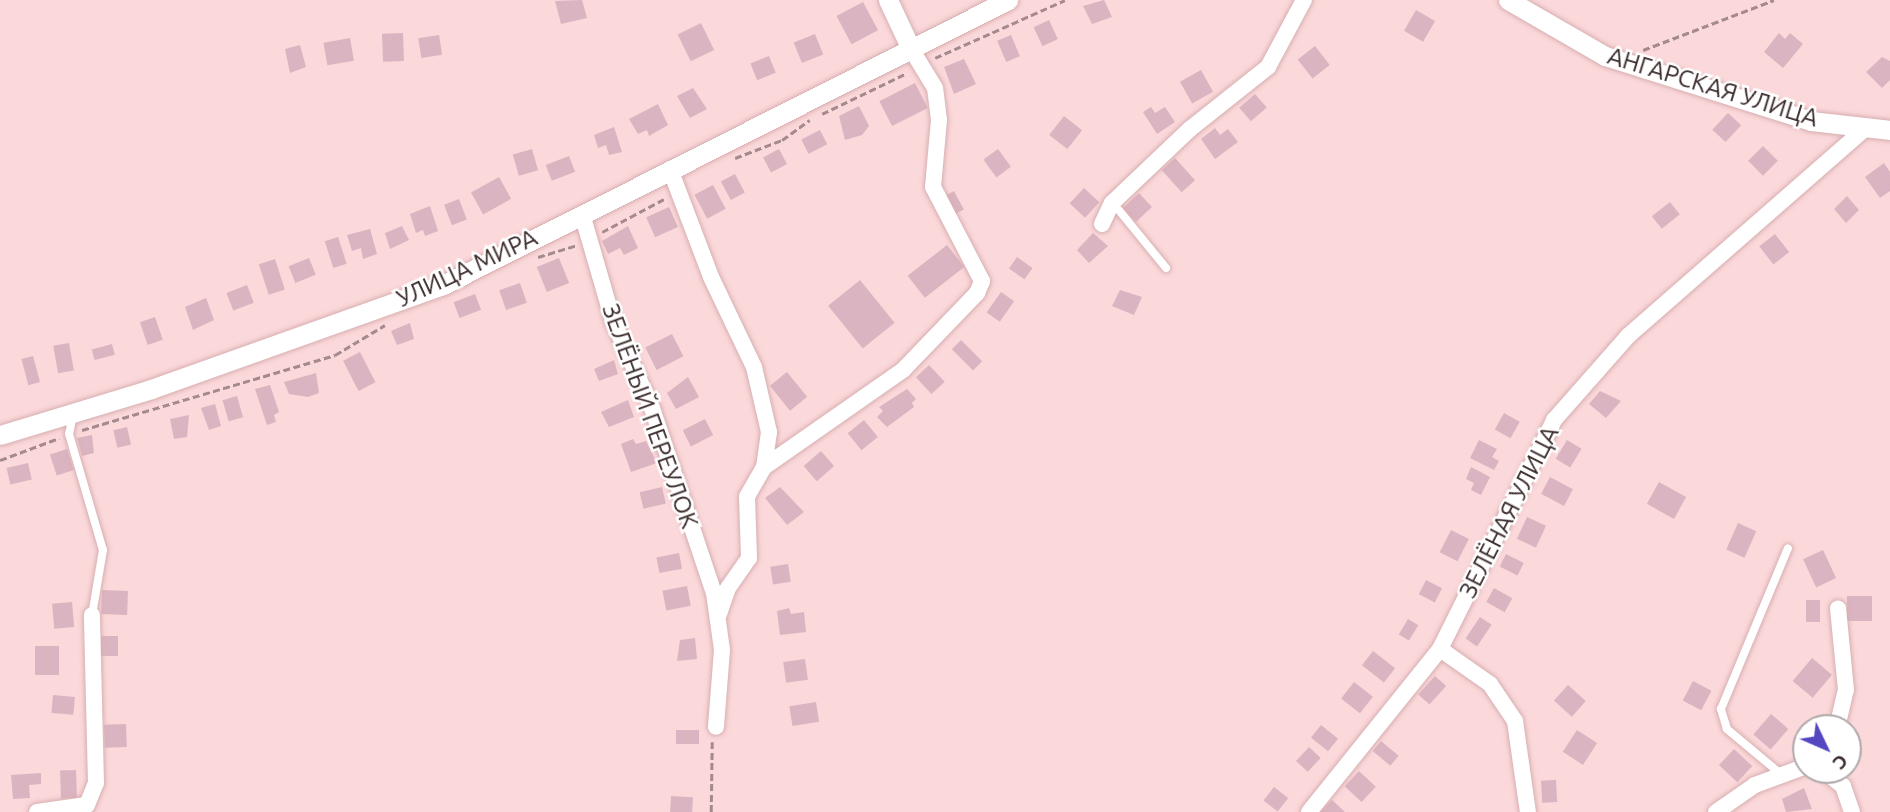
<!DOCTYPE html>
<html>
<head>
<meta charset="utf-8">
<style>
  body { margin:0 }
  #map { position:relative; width:1890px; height:812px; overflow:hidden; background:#fbd8da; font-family:Ubuntu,sans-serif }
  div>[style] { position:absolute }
  .building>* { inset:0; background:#dbb4c1; transform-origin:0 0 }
  .path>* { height:2.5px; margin-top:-1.25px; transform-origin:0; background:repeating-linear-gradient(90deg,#a58a8c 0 7px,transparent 0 10.5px) }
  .roads { filter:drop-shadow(0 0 2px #d7aeb0) drop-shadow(0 0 2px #d7aeb0) }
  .service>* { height:8px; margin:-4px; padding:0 4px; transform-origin:4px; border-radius:4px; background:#fff }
  .minor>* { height:16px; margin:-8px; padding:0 8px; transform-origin:8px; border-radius:8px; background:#fff }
  .tertiary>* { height:19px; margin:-9.5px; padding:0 9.5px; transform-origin:9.5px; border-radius:9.5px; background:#fff }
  span { translate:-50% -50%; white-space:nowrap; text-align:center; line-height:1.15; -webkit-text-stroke:5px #fff; paint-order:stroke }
  .street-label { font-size:24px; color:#39292a }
  .north { position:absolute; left:1792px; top:714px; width:70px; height:70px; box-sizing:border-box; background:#fff; border:2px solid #b0a9aa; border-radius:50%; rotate:134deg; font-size:19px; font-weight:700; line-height:28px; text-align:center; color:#39292a }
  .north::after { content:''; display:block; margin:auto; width:24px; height:32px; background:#5348c0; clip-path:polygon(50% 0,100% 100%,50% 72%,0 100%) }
</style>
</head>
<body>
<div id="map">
  <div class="building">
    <div style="clip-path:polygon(582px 0,587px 18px,561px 24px,555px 1px)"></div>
    <div style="clip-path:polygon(1104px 0,1112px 17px,1092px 24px,1083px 6px)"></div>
    <div style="left:863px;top:2px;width:32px;height:30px;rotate:62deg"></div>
    <div style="left:1416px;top:10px;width:22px;height:24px;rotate:30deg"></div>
    <div style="left:1049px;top:20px;width:21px;height:17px;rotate:65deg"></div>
    <div style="left:701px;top:23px;width:30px;height:26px;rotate:64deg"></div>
    <div style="left:403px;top:33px;width:28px;height:21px;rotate:88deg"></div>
    <div style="clip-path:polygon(1779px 33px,1785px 39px,1790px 33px,1803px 44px,1783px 68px,1764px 52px)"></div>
    <div style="left:815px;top:34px;width:22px;height:23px;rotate:68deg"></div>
    <div style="left:439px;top:35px;width:20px;height:21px;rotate:81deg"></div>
    <div style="left:1011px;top:35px;width:23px;height:15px;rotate:67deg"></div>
    <div style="left:350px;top:38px;width:23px;height:27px;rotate:80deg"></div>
    <div style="clip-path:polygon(300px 45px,306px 67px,290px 73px,285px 49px)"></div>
    <div style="left:1315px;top:46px;width:24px;height:22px;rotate:52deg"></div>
    <div style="left:769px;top:56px;width:18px;height:20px;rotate:68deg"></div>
    <div style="clip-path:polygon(1882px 57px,1890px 61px,1890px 80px,1882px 88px,1866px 72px)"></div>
    <div style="clip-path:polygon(964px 59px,976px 84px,954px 94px,944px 67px)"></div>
    <div style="left:1201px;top:70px;width:25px;height:24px;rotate:61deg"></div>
    <div style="left:915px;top:83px;width:28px;height:40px;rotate:63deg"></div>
    <div style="clip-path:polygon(693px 88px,707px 109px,690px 118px,677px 96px)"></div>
    <div style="left:1255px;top:94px;width:18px;height:21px;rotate:49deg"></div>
    <div style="clip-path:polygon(658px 104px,668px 125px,649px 136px,647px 130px,638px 134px,629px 119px)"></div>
    <div style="clip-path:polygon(859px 106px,869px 126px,862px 135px,845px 140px,839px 116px)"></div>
    <div style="clip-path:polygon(1151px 107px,1155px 113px,1165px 107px,1175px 122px,1157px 134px,1143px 112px)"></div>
    <div style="left:1728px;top:113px;width:18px;height:23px;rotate:43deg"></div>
    <div style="left:1064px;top:116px;width:23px;height:24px;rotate:38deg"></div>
    <div style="clip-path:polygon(614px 127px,622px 152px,609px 155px,606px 145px,598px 148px,594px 135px)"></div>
    <div style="clip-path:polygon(1215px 128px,1220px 135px,1228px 129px,1238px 142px,1215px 159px,1201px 139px)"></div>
    <div style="left:820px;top:130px;width:16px;height:21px;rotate:63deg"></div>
    <div style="left:1763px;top:146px;width:21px;height:21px;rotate:45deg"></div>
    <div style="left:532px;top:149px;width:22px;height:20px;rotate:74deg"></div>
    <div style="left:779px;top:149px;width:17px;height:18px;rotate:62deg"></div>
    <div style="left:998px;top:149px;width:22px;height:18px;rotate:54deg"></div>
    <div style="left:569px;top:156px;width:17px;height:25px;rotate:69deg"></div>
    <div style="left:1175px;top:158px;width:30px;height:18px;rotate:48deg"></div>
    <div style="clip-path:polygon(1884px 163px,1890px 172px,1890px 191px,1880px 198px,1865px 177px)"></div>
    <div style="left:735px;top:174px;width:21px;height:16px;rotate:62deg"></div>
    <div style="left:499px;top:177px;width:25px;height:32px;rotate:61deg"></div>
    <div style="left:713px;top:185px;width:27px;height:21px;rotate:62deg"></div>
    <div style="left:1084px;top:188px;width:21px;height:21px;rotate:43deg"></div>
    <div style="left:954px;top:191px;width:21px;height:14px;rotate:62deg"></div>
    <div style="left:1139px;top:193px;width:19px;height:22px;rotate:47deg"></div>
    <div style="clip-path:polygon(1847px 196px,1859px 210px,1846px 223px,1834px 209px)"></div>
    <div style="left:459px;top:199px;width:22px;height:16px;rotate:69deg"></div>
    <div style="left:1670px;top:202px;width:16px;height:23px;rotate:52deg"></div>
    <div style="clip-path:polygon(430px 206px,438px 231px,425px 236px,423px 230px,416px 233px,410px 214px)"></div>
    <div style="left:669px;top:207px;width:22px;height:25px;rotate:66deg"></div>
    <div style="clip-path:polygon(402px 226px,409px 240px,390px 249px,385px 233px)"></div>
    <div style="clip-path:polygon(628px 226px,638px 248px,624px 255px,620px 248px,608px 254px,602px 241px)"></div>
    <div style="clip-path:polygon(370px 229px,377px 254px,363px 259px,361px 248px,352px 251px,347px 235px)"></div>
    <div style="clip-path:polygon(1093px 233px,1108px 246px,1089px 263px,1077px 250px)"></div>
    <div style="left:1775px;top:234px;width:23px;height:20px;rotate:52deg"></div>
    <div style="left:338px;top:237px;width:28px;height:14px;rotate:72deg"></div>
    <div style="left:947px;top:245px;width:28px;height:50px;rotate:52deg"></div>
    <div style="left:1017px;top:257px;width:19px;height:14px;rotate:35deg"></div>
    <div style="left:309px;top:258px;width:18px;height:22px;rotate:68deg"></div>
    <div style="left:559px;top:258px;width:27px;height:24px;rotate:68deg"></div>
    <div style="left:275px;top:259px;width:32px;height:17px;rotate:72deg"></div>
    <div style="left:860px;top:280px;width:55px;height:41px;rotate:51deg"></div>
    <div style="left:520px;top:283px;width:21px;height:22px;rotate:71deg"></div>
    <div style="left:247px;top:285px;width:19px;height:22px;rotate:69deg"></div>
    <div style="clip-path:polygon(1120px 290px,1142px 297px,1134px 315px,1112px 306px)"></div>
    <div style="left:1001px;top:292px;width:16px;height:25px;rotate:35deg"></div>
    <div style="left:475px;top:294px;width:17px;height:23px;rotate:69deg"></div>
    <div style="clip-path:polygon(206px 298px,214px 320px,193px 330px,185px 307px)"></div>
    <div style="left:155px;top:317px;width:24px;height:16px;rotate:71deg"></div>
    <div style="clip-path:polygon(410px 323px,414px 339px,397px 345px,391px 331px)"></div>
    <div style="left:672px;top:334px;width:25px;height:30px;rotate:63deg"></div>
    <div style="left:961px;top:340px;width:30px;height:13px;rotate:45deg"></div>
    <div style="left:69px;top:343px;width:28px;height:16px;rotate:80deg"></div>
    <div style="left:112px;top:344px;width:11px;height:21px;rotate:75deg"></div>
    <div style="left:360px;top:352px;width:34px;height:19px;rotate:63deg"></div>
    <div style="left:33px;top:356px;width:27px;height:12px;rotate:75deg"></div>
    <div style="clip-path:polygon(614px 360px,618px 374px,599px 381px,594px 369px)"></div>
    <div style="left:929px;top:365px;width:23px;height:18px;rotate:47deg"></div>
    <div style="left:787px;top:372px;width:32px;height:22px;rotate:51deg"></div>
    <div style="clip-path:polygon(316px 373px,319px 393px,308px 397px,289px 394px,284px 382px)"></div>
    <div style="clip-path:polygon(688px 377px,699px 397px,676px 409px,667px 393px)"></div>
    <div style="clip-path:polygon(270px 385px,279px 412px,274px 415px,276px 422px,267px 425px,255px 389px)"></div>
    <div style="clip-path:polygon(907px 389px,916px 399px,912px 403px,914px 407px,887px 427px,877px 417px,883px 411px,879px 407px)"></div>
    <div style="clip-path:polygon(1600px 391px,1621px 401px,1606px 418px,1589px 404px)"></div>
    <div style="left:237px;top:396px;width:22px;height:15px;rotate:74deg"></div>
    <div style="clip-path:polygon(628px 400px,634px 417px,609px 427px,601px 412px)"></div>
    <div style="clip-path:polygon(215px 404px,221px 426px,209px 430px,201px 408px)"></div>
    <div style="left:1504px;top:413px;width:18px;height:19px;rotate:29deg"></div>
    <div style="clip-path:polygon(189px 415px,187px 437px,174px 439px,170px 419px)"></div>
    <div style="left:705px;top:419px;width:18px;height:25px;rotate:63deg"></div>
    <div style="left:864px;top:420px;width:22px;height:21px;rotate:51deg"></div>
    <div style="left:127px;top:427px;width:18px;height:14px;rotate:77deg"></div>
    <div style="clip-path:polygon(92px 435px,94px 453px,82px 456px,77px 438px)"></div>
    <div style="clip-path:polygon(633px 439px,636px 444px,646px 441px,657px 463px,631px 472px,621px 444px)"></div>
    <div style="clip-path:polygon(1479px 440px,1497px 449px,1492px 457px,1499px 461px,1494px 470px,1470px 458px)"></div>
    <div style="left:1567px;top:440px;width:17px;height:22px;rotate:31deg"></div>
    <div style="left:67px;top:449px;width:22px;height:18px;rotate:72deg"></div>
    <div style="left:821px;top:451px;width:20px;height:23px;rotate:49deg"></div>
    <div style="left:28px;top:463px;width:17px;height:22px;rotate:77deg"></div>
    <div style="clip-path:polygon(1471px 467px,1490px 477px,1481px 495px,1471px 490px,1474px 483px,1466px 479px)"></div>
    <div style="left:1550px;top:477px;width:26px;height:19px;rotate:28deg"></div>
    <div style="left:1659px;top:482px;width:31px;height:25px;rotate:29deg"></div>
    <div style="left:662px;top:487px;width:17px;height:23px;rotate:77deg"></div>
    <div style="clip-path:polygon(780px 487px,804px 512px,787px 525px,765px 498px)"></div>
    <div style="left:1527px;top:517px;width:21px;height:24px;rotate:25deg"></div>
    <div style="left:1738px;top:523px;width:20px;height:29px;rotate:24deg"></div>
    <div style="left:1451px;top:530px;width:20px;height:25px;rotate:27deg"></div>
    <div style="left:1823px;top:550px;width:31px;height:22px;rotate:65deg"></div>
    <div style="left:679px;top:553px;width:16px;height:23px;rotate:79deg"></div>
    <div style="left:1506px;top:554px;width:20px;height:14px;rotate:27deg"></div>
    <div style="left:788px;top:564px;width:18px;height:18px;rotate:81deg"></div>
    <div style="left:1426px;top:580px;width:18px;height:16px;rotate:27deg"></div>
    <div style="left:687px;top:586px;width:20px;height:25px;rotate:79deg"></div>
    <div style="left:1494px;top:588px;width:21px;height:16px;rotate:29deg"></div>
    <div style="left:102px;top:590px;width:26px;height:24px;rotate:2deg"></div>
    <div style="left:1847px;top:596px;width:25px;height:25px"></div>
    <div style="left:1820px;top:600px;width:22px;height:14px;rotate:90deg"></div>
    <div style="left:72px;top:602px;width:25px;height:20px;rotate:85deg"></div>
    <div style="clip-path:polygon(789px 608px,791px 614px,804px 612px,806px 632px,780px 635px,777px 611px)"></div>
    <div style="left:1480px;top:617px;width:14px;height:26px;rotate:34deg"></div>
    <div style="left:1408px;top:619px;width:12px;height:18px;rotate:31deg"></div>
    <div style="left:118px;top:636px;width:20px;height:17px;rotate:90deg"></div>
    <div style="clip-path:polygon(695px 638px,697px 659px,677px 661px,680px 640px)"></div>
    <div style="left:59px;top:646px;width:29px;height:24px;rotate:90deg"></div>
    <div style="left:1373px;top:651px;width:28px;height:18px;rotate:38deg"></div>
    <div style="left:1812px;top:658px;width:26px;height:30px;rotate:40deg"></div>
    <div style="left:805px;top:659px;width:21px;height:22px;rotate:82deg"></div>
    <div style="left:1435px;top:676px;width:15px;height:25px;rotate:42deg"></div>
    <div style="left:1693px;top:681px;width:21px;height:22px;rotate:28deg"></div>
    <div style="left:1354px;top:682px;width:24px;height:21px;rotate:38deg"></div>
    <div style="left:1568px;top:685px;width:24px;height:21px;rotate:42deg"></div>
    <div style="left:53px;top:695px;width:22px;height:18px;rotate:5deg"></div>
    <div style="left:816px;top:702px;width:20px;height:27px;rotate:81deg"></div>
    <div style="left:1771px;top:714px;width:23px;height:27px;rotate:41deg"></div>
    <div style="left:126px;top:724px;width:23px;height:22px;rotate:88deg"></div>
    <div style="left:1321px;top:725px;width:22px;height:16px;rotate:39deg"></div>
    <div style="left:676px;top:730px;width:23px;height:14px"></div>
    <div style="left:1577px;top:730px;width:24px;height:26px;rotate:33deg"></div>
    <div style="left:1381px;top:741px;width:23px;height:13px;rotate:40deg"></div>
    <div style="left:1309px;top:747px;width:16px;height:19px;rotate:43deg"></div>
    <div style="left:1734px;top:749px;width:25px;height:22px;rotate:43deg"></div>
    <div style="left:76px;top:770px;width:28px;height:16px;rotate:88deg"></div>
    <div style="left:1359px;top:771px;width:23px;height:21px;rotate:43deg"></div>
    <div style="clip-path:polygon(41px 773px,41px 784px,29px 785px,30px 798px,13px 799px,11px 775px)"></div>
    <div style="left:1556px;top:780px;width:22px;height:15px;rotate:87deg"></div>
    <div style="left:1274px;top:787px;width:18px;height:17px;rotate:38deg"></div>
    <div style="clip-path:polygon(1804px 788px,1812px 809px,1786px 812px,1782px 799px)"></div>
    <div style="left:671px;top:796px;width:22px;height:16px;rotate:3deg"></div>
    <div style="clip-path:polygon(1332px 800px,1345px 812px,1320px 812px)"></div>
  </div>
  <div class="path">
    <div style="left:1643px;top:50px;width:140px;rotate:-20.9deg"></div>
    <div style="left:935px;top:58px;width:142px;rotate:-24deg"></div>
    <div style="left:822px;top:114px;width:94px;rotate:-25.8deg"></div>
    <div style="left:735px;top:158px;width:50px;rotate:-21deg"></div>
    <div style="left:782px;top:140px;width:34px;rotate:-36deg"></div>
    <div style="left:602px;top:232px;width:70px;rotate:-28deg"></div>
    <div style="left:538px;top:257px;width:39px;rotate:-17deg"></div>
    <div style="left:82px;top:430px;width:264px;rotate:-16.5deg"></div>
    <div style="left:335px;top:355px;width:58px;rotate:-31deg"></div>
    <div style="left:0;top:460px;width:63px;rotate:-20.4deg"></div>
    <div style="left:711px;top:812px;width:70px;rotate:-89.2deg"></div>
  </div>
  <div class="roads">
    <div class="service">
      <div style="left:1113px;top:203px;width:84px;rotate:50.8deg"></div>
      <div style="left:73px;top:414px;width:20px;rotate:101deg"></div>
      <div style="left:69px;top:434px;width:121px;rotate:73.7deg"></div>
      <div style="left:103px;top:550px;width:66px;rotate:99.6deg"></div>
      <div style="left:1782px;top:775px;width:72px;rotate:-140.1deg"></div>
      <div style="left:1727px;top:729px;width:21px;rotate:-107deg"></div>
      <div style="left:1721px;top:709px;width:174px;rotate:-67.4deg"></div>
    </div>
    <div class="minor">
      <div style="left:670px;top:169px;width:116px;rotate:69.2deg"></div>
      <div style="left:711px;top:277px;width:100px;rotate:64.5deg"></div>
      <div style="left:754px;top:367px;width:67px;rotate:77deg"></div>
      <div style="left:769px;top:432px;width:35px;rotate:98deg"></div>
      <div style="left:764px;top:467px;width:34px;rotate:120deg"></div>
      <div style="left:747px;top:497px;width:61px;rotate:88.1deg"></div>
      <div style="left:749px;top:558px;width:37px;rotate:125deg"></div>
      <div style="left:728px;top:588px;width:28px;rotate:109deg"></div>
      <div style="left:582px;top:214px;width:111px;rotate:73.8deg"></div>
      <div style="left:613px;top:321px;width:95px;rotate:65.9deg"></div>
      <div style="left:652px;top:408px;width:195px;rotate:71.5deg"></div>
      <div style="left:714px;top:593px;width:58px;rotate:82deg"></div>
      <div style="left:722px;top:650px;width:77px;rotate:94.5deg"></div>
      <div style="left:1102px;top:224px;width:23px;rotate:-65deg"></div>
      <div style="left:1112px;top:203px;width:108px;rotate:-43.5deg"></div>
      <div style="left:1190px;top:129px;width:100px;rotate:-38.5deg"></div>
      <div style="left:1268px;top:67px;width:76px;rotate:-61.8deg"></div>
      <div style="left:764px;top:467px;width:169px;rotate:-34.9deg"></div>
      <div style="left:903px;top:370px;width:107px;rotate:-46.1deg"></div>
      <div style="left:977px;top:293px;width:13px;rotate:-67deg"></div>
      <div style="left:982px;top:281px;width:106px;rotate:-117.5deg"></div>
      <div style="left:933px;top:187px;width:67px;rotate:-84.9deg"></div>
      <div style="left:939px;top:120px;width:32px;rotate:-97deg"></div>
      <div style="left:935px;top:88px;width:48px;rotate:-121.4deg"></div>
      <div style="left:1440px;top:649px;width:61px;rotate:35deg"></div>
      <div style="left:1490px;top:684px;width:45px;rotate:56deg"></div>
      <div style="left:1515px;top:721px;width:92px;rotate:81.9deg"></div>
      <div style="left:1837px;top:728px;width:39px;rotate:-77deg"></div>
      <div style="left:1846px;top:690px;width:82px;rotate:-95.6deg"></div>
      <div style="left:1823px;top:770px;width:26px;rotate:39deg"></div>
      <div style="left:1843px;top:786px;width:28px;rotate:71deg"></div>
      <div style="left:37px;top:812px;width:50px;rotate:-8deg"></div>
      <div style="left:87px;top:805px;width:24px;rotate:-68deg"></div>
      <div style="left:96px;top:783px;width:168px;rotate:-91.4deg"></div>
      <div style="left:1309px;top:812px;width:209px;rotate:-51.2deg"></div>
      <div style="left:1440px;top:649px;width:256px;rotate:-63.5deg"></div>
      <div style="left:1554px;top:420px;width:112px;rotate:-48.6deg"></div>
      <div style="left:1628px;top:336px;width:317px;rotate:-41.2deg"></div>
      <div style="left:1716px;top:812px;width:47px;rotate:-34.7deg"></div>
      <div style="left:1755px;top:785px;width:54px;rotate:-20.4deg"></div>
    </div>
    <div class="tertiary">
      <div style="left:888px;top:0;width:52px;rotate:64.9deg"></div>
      <div style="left:1508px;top:0;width:112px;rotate:30deg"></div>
      <div style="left:1605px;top:56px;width:216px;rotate:17.5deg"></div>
      <div style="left:1811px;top:121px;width:80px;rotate:6.5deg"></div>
      <div style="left:0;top:435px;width:158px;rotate:-16.9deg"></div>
      <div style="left:151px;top:389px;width:310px;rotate:-19.6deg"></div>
      <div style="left:443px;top:285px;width:633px;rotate:-26.77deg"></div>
    </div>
  </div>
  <div class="street-label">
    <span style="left:1713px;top:87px;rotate:17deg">АНГАРСКАЯ УЛИЦА</span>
    <span style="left:467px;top:268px;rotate:-25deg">УЛИЦА МИРА</span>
    <span style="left:650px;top:416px;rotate:70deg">ЗЕЛЁНЫЙ ПЕРЕУЛОК</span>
    <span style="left:1509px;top:512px;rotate:-63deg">ЗЕЛЁНАЯ УЛИЦА</span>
  </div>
  <div class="north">С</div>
</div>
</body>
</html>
